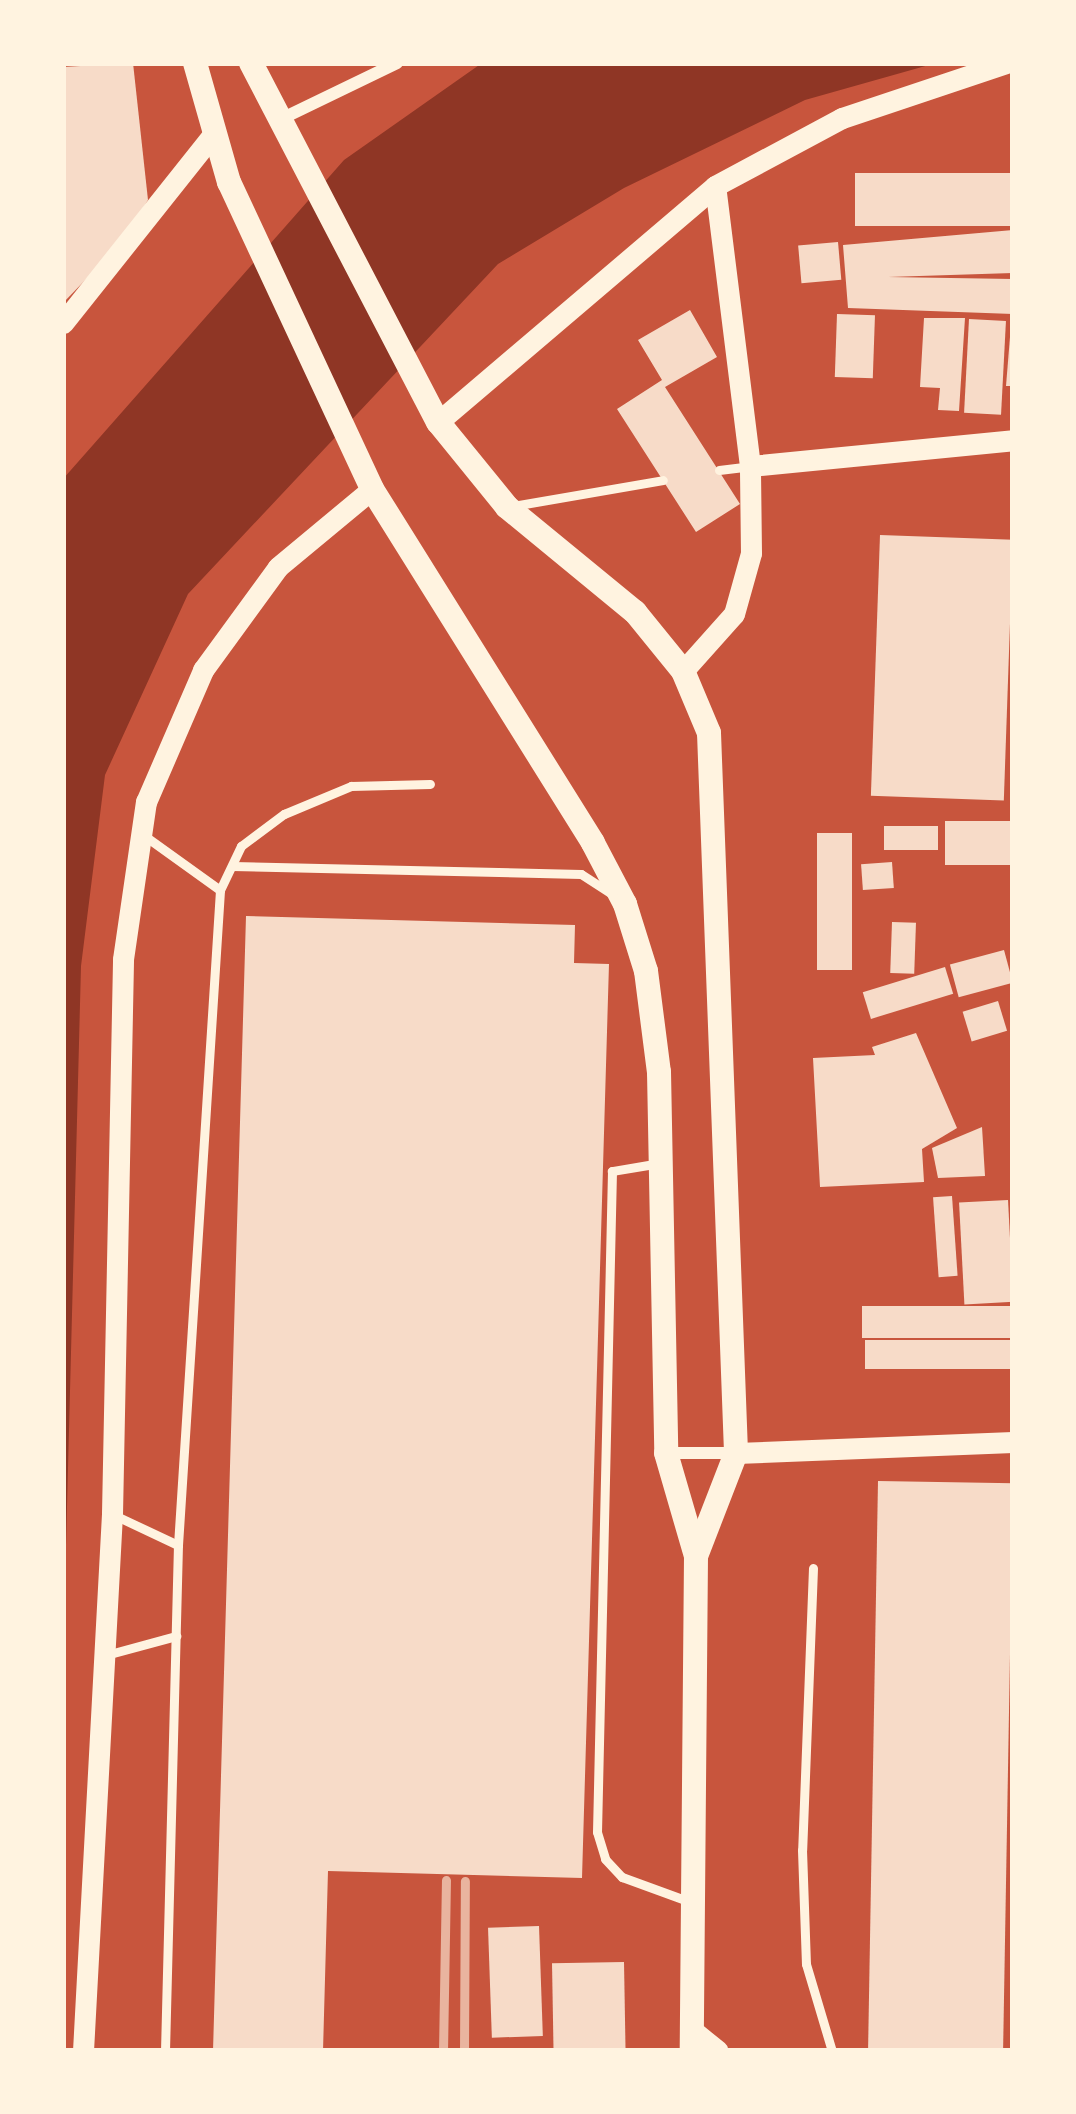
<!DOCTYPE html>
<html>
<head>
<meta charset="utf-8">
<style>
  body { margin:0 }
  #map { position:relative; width:1076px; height:2114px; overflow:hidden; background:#c8553d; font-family:Quicksand,sans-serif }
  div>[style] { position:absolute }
  .water>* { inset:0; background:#8f3625 }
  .building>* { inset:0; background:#f7dbc8; transform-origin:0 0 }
  .service>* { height:9px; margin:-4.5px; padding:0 4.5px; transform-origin:4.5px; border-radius:4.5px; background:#fff3e0 }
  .minor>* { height:12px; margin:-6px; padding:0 6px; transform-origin:6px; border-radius:6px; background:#fff3e0 }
  .tertiary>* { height:21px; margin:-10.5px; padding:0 10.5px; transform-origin:10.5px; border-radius:10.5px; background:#fff3e0 }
  .secondary>* { height:24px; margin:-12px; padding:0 12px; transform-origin:12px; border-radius:12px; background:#fff3e0 }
  .rail>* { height:9px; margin:-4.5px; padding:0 4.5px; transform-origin:4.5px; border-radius:4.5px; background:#e9b49f }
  span { translate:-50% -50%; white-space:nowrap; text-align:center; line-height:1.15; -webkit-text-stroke:9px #fff3e0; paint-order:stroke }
  .frame { position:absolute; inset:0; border:66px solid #fff3e0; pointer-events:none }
</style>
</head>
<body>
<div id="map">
  <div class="water">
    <div style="clip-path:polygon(482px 63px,936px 63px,805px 100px,624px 188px,498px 264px,188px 594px,105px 775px,81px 966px,63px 1662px,63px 479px,344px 160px)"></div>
  </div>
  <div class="building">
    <div style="clip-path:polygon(133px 63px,148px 200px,123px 241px,63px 303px,63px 67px)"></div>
    <div style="left:1013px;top:173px;width:53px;height:158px;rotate:90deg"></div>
    <div style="clip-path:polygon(1013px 230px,1013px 273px,888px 277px,1013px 279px,1013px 314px,848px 308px,843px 245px)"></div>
    <div style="left:838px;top:242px;width:38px;height:40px;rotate:85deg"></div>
    <div style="clip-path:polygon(690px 310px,717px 357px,665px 387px,740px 504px,696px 532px,617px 409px,662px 380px,638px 340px)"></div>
    <div style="left:837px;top:314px;width:38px;height:63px;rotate:2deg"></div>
    <div style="clip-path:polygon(924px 318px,965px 318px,959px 411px,938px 410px,940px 388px,920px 387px)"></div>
    <div style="left:969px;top:319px;width:37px;height:94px;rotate:3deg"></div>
    <div style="clip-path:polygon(1010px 337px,1013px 337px,1013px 386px,1006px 386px)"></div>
    <div style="left:880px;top:535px;width:133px;height:261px;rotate:2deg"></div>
    <div style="left:945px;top:821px;width:68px;height:44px"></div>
    <div style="left:884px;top:826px;width:54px;height:24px"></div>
    <div style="left:817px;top:833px;width:35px;height:137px"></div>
    <div style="left:892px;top:862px;width:26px;height:31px;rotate:86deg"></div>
    <div style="clip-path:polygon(246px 916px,575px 925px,574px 963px,609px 964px,582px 1878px,328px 1871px,323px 2051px,213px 2051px)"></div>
    <div style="left:892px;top:922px;width:24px;height:51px;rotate:2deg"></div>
    <div style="left:1004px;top:950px;width:34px;height:56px;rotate:75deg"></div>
    <div style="left:945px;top:967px;width:28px;height:86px;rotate:73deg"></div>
    <div style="left:998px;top:1001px;width:31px;height:37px;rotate:73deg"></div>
    <div style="clip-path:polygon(916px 1033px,957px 1128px,922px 1149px,924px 1182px,820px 1187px,813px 1058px,875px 1055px,872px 1047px)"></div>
    <div style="clip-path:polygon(982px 1127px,985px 1176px,938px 1178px,932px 1148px)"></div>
    <div style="left:952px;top:1196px;width:80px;height:19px;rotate:86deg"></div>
    <div style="left:1008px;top:1200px;width:102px;height:49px;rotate:87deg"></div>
    <div style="left:1013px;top:1306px;width:32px;height:151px;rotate:90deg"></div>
    <div style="left:1013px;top:1340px;width:29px;height:148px;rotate:90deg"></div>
    <div style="left:878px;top:1481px;width:135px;height:570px;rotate:1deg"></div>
    <div style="left:539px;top:1926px;width:110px;height:51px;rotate:88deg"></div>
    <div style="left:624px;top:1962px;width:89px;height:72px;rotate:89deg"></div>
  </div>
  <div class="service">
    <div style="left:719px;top:470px;width:31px;rotate:-7deg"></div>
    <div style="left:513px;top:506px;width:152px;rotate:-9.8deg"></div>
    <div style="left:142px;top:834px;width:96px;rotate:35.7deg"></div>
    <div style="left:232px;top:866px;width:349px;rotate:1.3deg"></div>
    <div style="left:581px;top:874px;width:35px;rotate:33deg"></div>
    <div style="left:660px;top:1163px;width:49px;rotate:170.5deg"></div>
    <div style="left:612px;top:1171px;width:661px;rotate:91.3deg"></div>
    <div style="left:597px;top:1832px;width:28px;rotate:73deg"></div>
    <div style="left:605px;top:1859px;width:25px;rotate:47deg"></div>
    <div style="left:622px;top:1877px;width:70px;rotate:20deg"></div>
    <div style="left:112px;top:1514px;width:73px;rotate:25.2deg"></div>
    <div style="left:813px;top:1568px;width:282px;rotate:92.2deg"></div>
    <div style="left:802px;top:1850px;width:114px;rotate:88deg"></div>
    <div style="left:806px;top:1964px;width:91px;rotate:73.4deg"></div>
    <div style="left:106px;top:1655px;width:73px;rotate:-15.2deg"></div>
    <div style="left:165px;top:2051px;width:506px;rotate:-88.53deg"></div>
    <div style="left:178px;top:1545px;width:656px;rotate:-86.33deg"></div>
    <div style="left:220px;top:890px;width:49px;rotate:-64.5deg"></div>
    <div style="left:241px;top:846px;width:54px;rotate:-36.7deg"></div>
    <div style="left:284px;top:814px;width:73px;rotate:-22.7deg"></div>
    <div style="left:351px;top:786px;width:79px;rotate:-1.5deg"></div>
  </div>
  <div class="minor">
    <div style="left:279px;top:120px;width:131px;rotate:-25.8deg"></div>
    <div style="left:667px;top:1453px;width:69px"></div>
  </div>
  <div class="tertiary">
    <div style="left:63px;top:323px;width:239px;rotate:-51.5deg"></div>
    <div style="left:438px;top:422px;width:364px;rotate:-40.4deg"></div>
    <div style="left:715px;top:186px;width:144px;rotate:-28.2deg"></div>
    <div style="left:842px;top:118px;width:173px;rotate:-18.5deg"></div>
    <div style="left:750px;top:466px;width:264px;rotate:-5.6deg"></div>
    <div style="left:683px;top:671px;width:76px;rotate:-48.2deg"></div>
    <div style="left:734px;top:614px;width:63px;rotate:-74.4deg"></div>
    <div style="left:751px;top:553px;width:87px;rotate:-90.7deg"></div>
    <div style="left:750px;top:466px;width:282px;rotate:-97.1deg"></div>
    <div style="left:736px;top:1453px;width:277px;rotate:-2.3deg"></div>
    <div style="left:692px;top:2030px;width:33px;rotate:39deg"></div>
    <div style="left:83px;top:2051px;width:538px;rotate:-86.91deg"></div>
    <div style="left:112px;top:1514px;width:555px;rotate:-88.86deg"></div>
    <div style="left:123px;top:959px;width:159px;rotate:-81.7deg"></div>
    <div style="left:146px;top:802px;width:144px;rotate:-66.6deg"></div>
    <div style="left:203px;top:670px;width:127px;rotate:-53.9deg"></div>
    <div style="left:278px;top:567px;width:122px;rotate:-39.7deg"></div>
  </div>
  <div class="secondary">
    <div style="left:195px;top:63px;width:124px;rotate:74.1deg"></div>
    <div style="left:229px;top:182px;width:339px;rotate:65deg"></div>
    <div style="left:372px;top:489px;width:417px;rotate:58deg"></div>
    <div style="left:593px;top:843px;width:69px;rotate:62.3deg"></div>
    <div style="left:625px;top:904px;width:70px;rotate:72.6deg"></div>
    <div style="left:646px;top:971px;width:102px;rotate:82.7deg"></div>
    <div style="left:659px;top:1072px;width:381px;rotate:88.9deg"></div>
    <div style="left:666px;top:1453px;width:107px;rotate:73.8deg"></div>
    <div style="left:696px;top:1556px;width:495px;rotate:90.5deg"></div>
    <div style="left:251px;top:63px;width:405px;rotate:62.5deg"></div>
    <div style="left:438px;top:422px;width:109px;rotate:50.9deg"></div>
    <div style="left:507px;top:507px;width:166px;rotate:39.4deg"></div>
    <div style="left:635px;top:612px;width:76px;rotate:50.9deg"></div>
    <div style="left:683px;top:671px;width:67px;rotate:67.2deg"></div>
    <div style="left:709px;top:733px;width:721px;rotate:87.85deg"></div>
    <div style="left:736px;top:1453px;width:110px;rotate:111.2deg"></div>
  </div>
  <div class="rail">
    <div style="left:443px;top:2051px;width:171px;rotate:-89deg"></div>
    <div style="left:464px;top:2051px;width:170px;rotate:-89.7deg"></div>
  </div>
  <div class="frame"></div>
</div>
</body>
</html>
